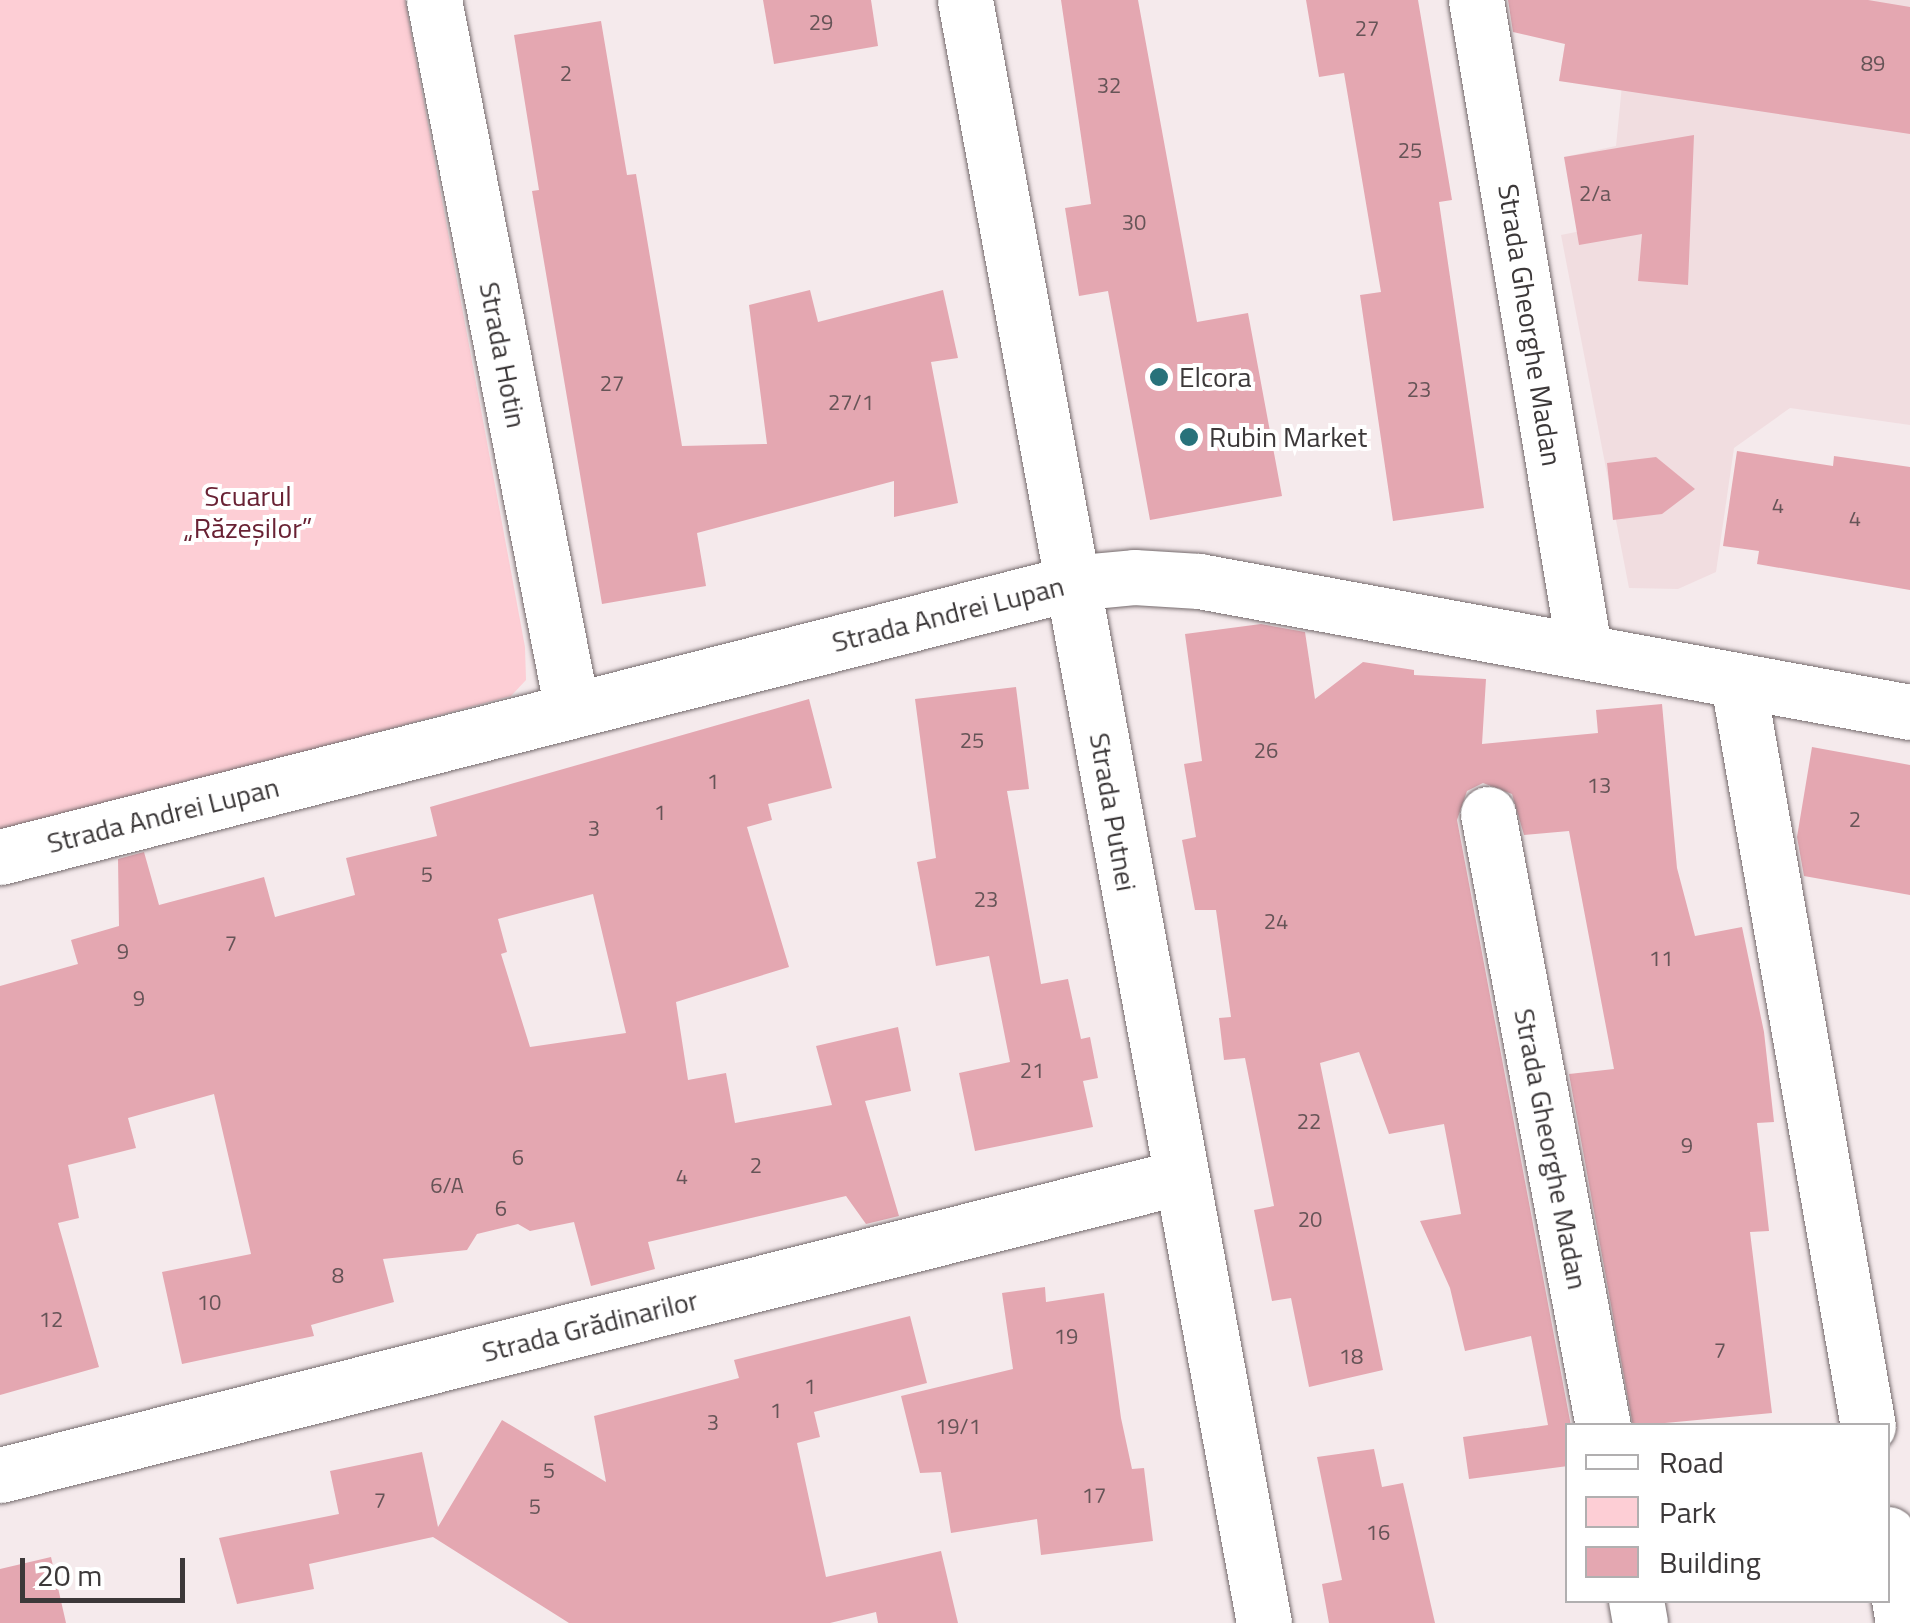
<!DOCTYPE html>
<html>
<head>
<meta charset="utf-8">
<style>
  body { margin:0 }
  #map { position:relative; width:1910px; height:1623px; overflow:hidden; background:#f5eaec; font-family:"Titillium Web",sans-serif }
  div>[style] { position:absolute }
  .built>* { inset:0; background:#f1dde0 }
  .green>* { inset:0; background:#fdced5 }
  .building>* { inset:0; background:#e4a7b1 }
  .roads { filter:drop-shadow(0 0 2px #746a6c) drop-shadow(0 0 2px #746a6c) }
  .minor>* { height:55px; margin:-27.5px; padding:0 27.5px; transform-origin:27.5px; border-radius:27.5px; background:#fff }
  .dots>* { width:28px; height:28px; translate:-50% -50%; box-sizing:border-box; border:5px solid #fff; border-radius:50% }
  span { translate:-50% -50%; white-space:nowrap; text-align:center; line-height:1.15; -webkit-text-stroke:8px #fff; paint-order:stroke }
  .number-label { font-size:22px; color:#665457 }
  .number-label span { -webkit-text-stroke-width:0 }
  .street-label { font-size:28px; color:#3c3839 }
  .poi-label { font-size:28px; color:#3c3839 }
  .left { translate:0 -50%; text-align:left }
  .park-label { font-size:28px; color:#692234 }
  .legend { position:absolute; left:1565px; top:1423px; width:325px; height:180px; box-sizing:border-box; background:#fff; border:2px solid #b1afb0; margin:0; padding:12px 18px; list-style:none; font-size:30px; color:#3c3839 }
  .legend li { display:flex; align-items:center; gap:20px; height:50px }
  .legend b { width:50px; border:2px solid #b1afb0 }
  .scale { position:absolute; left:20px; top:1558px; width:165px; height:45px; box-sizing:border-box; border:5px solid #3c3839; border-top:0; padding-left:12px; font-size:30px; line-height:35px; white-space:nowrap; color:#3c3839; -webkit-text-stroke:8px #fff; paint-order:stroke }
</style>
</head>
<body>
<div id="map">
  <div class="built">
    <div style="clip-path:polygon(1516px 0,1910px 0,1910px 425px,1790px 408px,1734px 448px,1716px 572px,1678px 589px,1629px 588px,1561px 235px,1586px 230px,1564px 157px,1616px 146px,1622px 85px,1559px 81px,1566px 37px)"></div>
  </div>
  <div class="green">
    <div style="clip-path:polygon(0 0,405px 0,525px 647px,526px 680px,511px 696px,0 834px)"></div>
  </div>
  <div class="building">
    <div style="clip-path:polygon(763px 0,871px 0,878px 46px,774px 64px)"></div>
    <div style="clip-path:polygon(1061px 0,1138px 0,1197px 322px,1248px 313px,1282px 496px,1150px 520px,1108px 291px,1079px 296px,1065px 208px,1091px 204px)"></div>
    <div style="clip-path:polygon(1306px 0,1418px 0,1452px 200px,1439px 202px,1484px 508px,1393px 521px,1360px 295px,1381px 292px,1344px 73px,1319px 77px)"></div>
    <div style="clip-path:polygon(1508px 0,1868px 0,1910px 7px,1910px 134px,1559px 81px,1565px 44px,1513px 32px)"></div>
    <div style="clip-path:polygon(601px 21px,627px 175px,636px 174px,682px 446px,767px 444px,749px 305px,810px 290px,818px 322px,943px 290px,958px 358px,931px 362px,958px 503px,894px 517px,894px 481px,697px 533px,706px 586px,602px 604px,532px 191px,539px 190px,514px 35px)"></div>
    <div style="clip-path:polygon(1694px 135px,1688px 285px,1638px 281px,1642px 234px,1579px 245px,1564px 157px)"></div>
    <div style="clip-path:polygon(1737px 451px,1833px 466px,1834px 456px,1910px 467px,1910px 590px,1757px 564px,1759px 551px,1723px 546px)"></div>
    <div style="clip-path:polygon(1656px 457px,1695px 489px,1662px 514px,1613px 520px,1607px 463px)"></div>
    <div style="clip-path:polygon(1261px 624px,1305px 632px,1315px 699px,1363px 662px,1414px 670px,1414px 675px,1486px 679px,1482px 744px,1598px 733px,1596px 710px,1662px 704px,1677px 868px,1695px 936px,1742px 927px,1764px 1032px,1774px 1122px,1757px 1123px,1769px 1231px,1750px 1232px,1772px 1413px,1633px 1426px,1569px 1074px,1614px 1069px,1569px 831px,1524px 835px,1512px 794px,1483px 783px,1467px 791px,1457px 820px,1571px 1426px,1568px 1466px,1469px 1479px,1463px 1437px,1548px 1425px,1531px 1336px,1465px 1351px,1450px 1288px,1420px 1221px,1461px 1214px,1444px 1124px,1389px 1134px,1359px 1052px,1320px 1063px,1383px 1370px,1309px 1387px,1291px 1298px,1272px 1301px,1254px 1210px,1274px 1206px,1245px 1058px,1224px 1060px,1219px 1018px,1231px 1017px,1216px 910px,1195px 910px,1182px 840px,1196px 837px,1184px 764px,1202px 761px,1185px 634px)"></div>
    <div style="clip-path:polygon(1016px 687px,1029px 789px,1007px 791px,1041px 984px,1068px 979px,1081px 1039px,1090px 1037px,1098px 1078px,1083px 1081px,1093px 1127px,975px 1151px,959px 1073px,1010px 1062px,989px 956px,936px 966px,917px 862px,936px 858px,915px 699px)"></div>
    <div style="clip-path:polygon(evenodd,809px 699px,832px 788px,768px 804px,772px 820px,747px 827px,789px 967px,676px 1002px,688px 1080px,726px 1073px,735px 1123px,832px 1105px,816px 1046px,898px 1027px,911px 1091px,865px 1101px,899px 1216px,866px 1224px,846px 1196px,648px 1242px,655px 1269px,591px 1286px,574px 1222px,530px 1231px,518px 1224px,477px 1234px,467px 1250px,383px 1259px,394px 1302px,311px 1325px,314px 1336px,182px 1364px,162px 1272px,251px 1254px,214px 1094px,128px 1118px,136px 1148px,68px 1165px,79px 1218px,58px 1223px,99px 1367px,0 1395px,0 986px,78px 964px,71px 940px,119px 926px,118px 859px,144px 852px,159px 905px,264px 877px,275px 917px,355px 895px,346px 858px,437px 836px,430px 807px,809px 699px,593px 894px,626px 1033px,530px 1047px,501px 954px,507px 952px,498px 919px,593px 894px)"></div>
    <div style="clip-path:polygon(1812px 747px,1910px 765px,1910px 895px,1804px 876px,1797px 837px)"></div>
    <div style="clip-path:polygon(1045px 1287px,1046px 1302px,1104px 1293px,1121px 1418px,1132px 1469px,1144px 1468px,1153px 1541px,1041px 1555px,1037px 1519px,951px 1533px,941px 1472px,920px 1473px,901px 1396px,1013px 1369px,1002px 1293px)"></div>
    <div style="clip-path:polygon(910px 1316px,927px 1383px,814px 1412px,820px 1437px,797px 1443px,826px 1577px,941px 1551px,958px 1623px,878px 1623px,876px 1612px,830px 1623px,569px 1623px,433px 1537px,309px 1564px,314px 1589px,237px 1604px,219px 1538px,339px 1514px,330px 1471px,422px 1452px,438px 1527px,502px 1420px,606px 1482px,594px 1416px,739px 1378px,734px 1360px)"></div>
    <div style="clip-path:polygon(1374px 1449px,1382px 1487px,1403px 1483px,1435px 1623px,1329px 1623px,1322px 1584px,1342px 1580px,1317px 1457px)"></div>
    <div style="clip-path:polygon(51px 1557px,66px 1623px,0 1623px,0 1569px)"></div>
  </div>
  <div class="roads">
    <div class="minor">
      <div style="left:434px;top:0;width:723px;rotate:79deg"></div>
      <div style="left:965px;top:0;width:1650px;rotate:79.56deg"></div>
      <div style="left:1476px;top:0;width:658px;rotate:80.55deg"></div>
      <div style="left:1738px;top:683px;width:754px;rotate:80.08deg"></div>
      <div style="left:1488px;top:814px;width:623px;rotate:79.36deg"></div>
      <div style="left:0;top:857px;width:1105px;rotate:-14.35deg"></div>
      <div style="left:1071px;top:583px;width:63px;rotate:-5.4deg"></div>
      <div style="left:1134px;top:577px;width:65px;rotate:3.5deg"></div>
      <div style="left:1199px;top:581px;width:723px;rotate:10.44deg"></div>
      <div style="left:0;top:1475px;width:1217px;rotate:-14.17deg"></div>
      <div style="left:1888px;top:1534px;width:90px;rotate:80.4deg"></div>
      <div style="left:1636px;top:1600px;width:23px;rotate:80deg"></div>
    </div>
  </div>
  <div class="dots">
    <div style="left:1159px;top:377px;background:#28727a"></div>
    <div style="left:1189px;top:437px;background:#28727a"></div>
  </div>
  <div class="number-label">
    <span style="left:821px;top:23px">29</span>
    <span style="left:1367px;top:29px">27</span>
    <span style="left:1873px;top:64px">89</span>
    <span style="left:566px;top:74px">2</span>
    <span style="left:1109px;top:86px">32</span>
    <span style="left:1410px;top:151px">25</span>
    <span style="left:1595px;top:194px">2/a</span>
    <span style="left:1134px;top:223px">30</span>
    <span style="left:612px;top:384px">27</span>
    <span style="left:1419px;top:390px">23</span>
    <span style="left:851px;top:403px">27/1</span>
    <span style="left:1778px;top:506px">4</span>
    <span style="left:1855px;top:519px">4</span>
    <span style="left:972px;top:741px">25</span>
    <span style="left:1266px;top:751px">26</span>
    <span style="left:713px;top:782px">1</span>
    <span style="left:1599px;top:786px">13</span>
    <span style="left:660px;top:813px">1</span>
    <span style="left:1855px;top:820px">2</span>
    <span style="left:594px;top:829px">3</span>
    <span style="left:427px;top:875px">5</span>
    <span style="left:986px;top:900px">23</span>
    <span style="left:1276px;top:922px">24</span>
    <span style="left:231px;top:944px">7</span>
    <span style="left:123px;top:952px">9</span>
    <span style="left:1661px;top:959px">11</span>
    <span style="left:139px;top:999px">9</span>
    <span style="left:1032px;top:1071px">21</span>
    <span style="left:1309px;top:1122px">22</span>
    <span style="left:1687px;top:1146px">9</span>
    <span style="left:518px;top:1158px">6</span>
    <span style="left:756px;top:1166px">2</span>
    <span style="left:682px;top:1177px">4</span>
    <span style="left:447px;top:1186px">6/A</span>
    <span style="left:501px;top:1209px">6</span>
    <span style="left:1310px;top:1220px">20</span>
    <span style="left:338px;top:1276px">8</span>
    <span style="left:209px;top:1303px">10</span>
    <span style="left:51px;top:1320px">12</span>
    <span style="left:1066px;top:1337px">19</span>
    <span style="left:1720px;top:1351px">7</span>
    <span style="left:1351px;top:1357px">18</span>
    <span style="left:810px;top:1387px">1</span>
    <span style="left:776px;top:1411px">1</span>
    <span style="left:713px;top:1423px">3</span>
    <span style="left:958px;top:1427px">19/1</span>
    <span style="left:549px;top:1471px">5</span>
    <span style="left:1094px;top:1496px">17</span>
    <span style="left:380px;top:1501px">7</span>
    <span style="left:535px;top:1507px">5</span>
    <span style="left:1378px;top:1533px">16</span>
  </div>
  <div class="street-label">
    <span style="left:1530px;top:325px;rotate:81deg">Strada Gheorghe Madan</span>
    <span style="left:503px;top:355px;rotate:79deg">Strada Hotin</span>
    <span style="left:948px;top:614px;rotate:-14deg">Strada Andrei Lupan</span>
    <span style="left:1113px;top:812px;rotate:80deg">Strada Putnei</span>
    <span style="left:163px;top:815px;rotate:-14deg">Strada Andrei Lupan</span>
    <span style="left:1551px;top:1149px;rotate:79deg">Strada Gheorghe Madan</span>
    <span style="left:590px;top:1326px;rotate:-14deg">Strada Grădinarilor</span>
  </div>
  <div class="poi-label">
    <span class="left" style="left:1179px;top:377px">Elcora</span>
    <span class="left" style="left:1209px;top:437px">Rubin Market</span>
  </div>
  <div class="park-label">
    <span style="left:248px;top:512px">Scuarul<br>„Răzeșilor”</span>
  </div>
  <ul class="legend">
  <li><b style="height:12px;background:#fff"></b>Road</li>
  <li><b style="height:28px;background:#fdced5"></b>Park</li>
  <li><b style="height:28px;background:#e4a7b1"></b>Building</li>
  </ul>
  <div class="scale">20 m</div>
</div>
</body>
</html>
